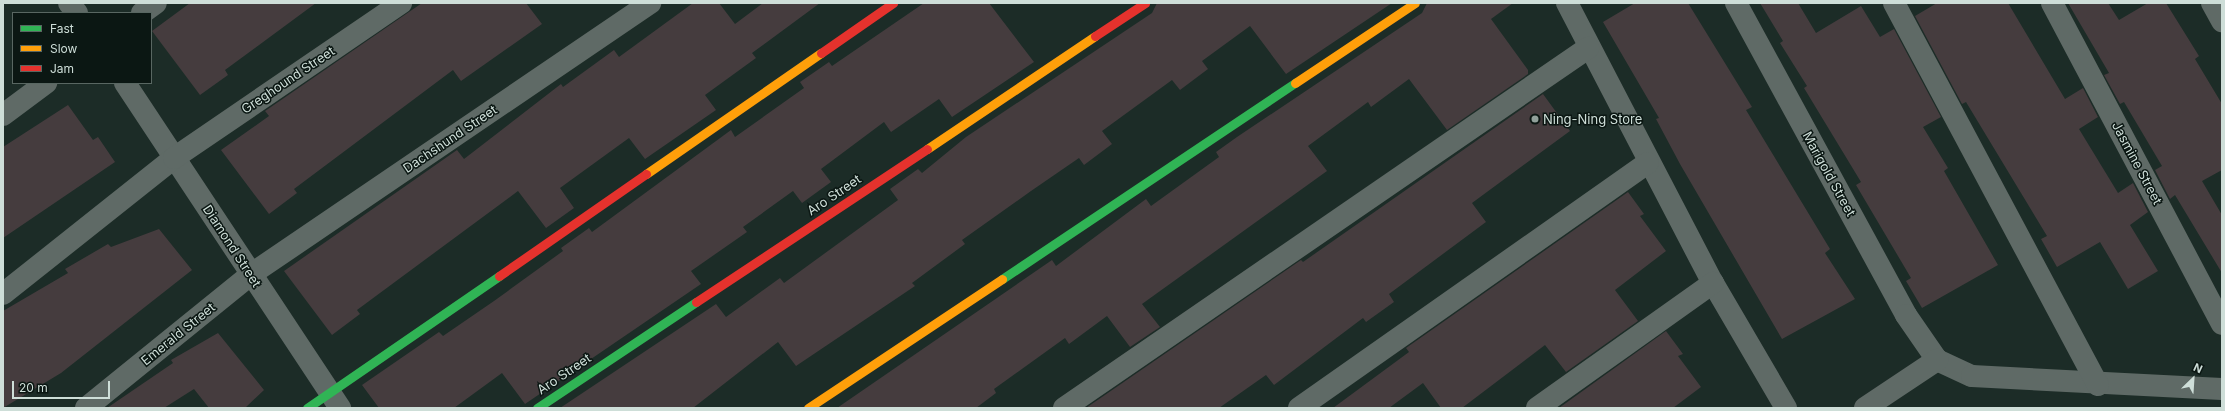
<!DOCTYPE html>
<html>
<head>
<meta charset="utf-8">
<style>
  body { margin:0 }
  #map { position:relative; width:2225px; height:411px; overflow:hidden; background:#1c2c27; font-family:Inter,sans-serif }
  div>[style] { position:absolute }
  .building>* { inset:0; background:#453c3e }
  .street>* { height:22px; margin:-11px; padding:0 11px; transform-origin:11px; border-radius:11px; background:#5f6a66 }
  .fast>* { height:9px; margin:-4.5px; padding:0 4.5px; transform-origin:4.5px; border-radius:4.5px; background:#30b455 }
  .slow>* { height:9px; margin:-4.5px; padding:0 4.5px; transform-origin:4.5px; border-radius:4.5px; background:#ff9f0a }
  .jam>* { height:9px; margin:-4.5px; padding:0 4.5px; transform-origin:4.5px; border-radius:4.5px; background:#e5322d }
  .dots>* { width:11px; height:11px; translate:-50% -50%; box-sizing:border-box; border:2px solid #0b1713; border-radius:50% }
  span { translate:-50% -50%; white-space:nowrap; text-align:center; line-height:1.15; -webkit-text-stroke:3px #0b1713; paint-order:stroke }
  .street-label { font-size:13px; color:#ceded8 }
  .poi-label { font-size:13px; color:#ceded8 }
  .left { translate:0 -50%; text-align:left }
  .frame { position:absolute; inset:0; border:4px solid #ceded8; pointer-events:none }
  .legend { position:absolute; left:12px; top:12px; width:140px; height:72px; box-sizing:border-box; background:#0b1713; border:1px solid #596762; margin:0; padding:5px 7px; list-style:none; font-size:12px; color:#ceded8 }
  .legend li { display:flex; align-items:center; gap:8px; height:20px }
  .legend b { width:20px; border:1px solid #596762 }
  .north { position:absolute; left:2173px; top:359px; width:40px; height:40px; -webkit-text-stroke:3px #0b1713; paint-order:stroke; rotate:25deg; font-size:11px; font-weight:700; line-height:16px; text-align:center; color:#ceded8 }
  .north::after { content:''; display:block; margin:auto; width:14px; height:18px; background:#ceded8; clip-path:polygon(50% 0,100% 100%,50% 72%,0 100%) }
  .scale { position:absolute; left:12px; top:381px; width:98px; height:18px; box-sizing:border-box; border:2px solid #ceded8; border-top:0; padding-left:5px; font-size:12px; line-height:14px; white-space:nowrap; color:#ceded8; -webkit-text-stroke:3px #0b1713; paint-order:stroke }
</style>
</head>
<body>
<div id="map">
  <div class="building">
    <div style="clip-path:polygon(190px 3px,316px 3px,225px 70px,228px 75px,200px 95px,152px 31px)"></div>
    <div style="clip-path:polygon(422px 3px,526px 3px,542px 24px,461px 81px,453px 70px,294px 189px,297px 193px,269px 214px,221px 150px,269px 116px,265px 111px,268px 109px)"></div>
    <div style="clip-path:polygon(693px 3px,719px 3px,735px 24px,763px 3px,820px 3px,752px 53px,756px 58px,705px 95px,716px 110px,645px 159px,629px 138px,560px 188px,574px 208px,546px 228px,518px 191px,357px 310px,360px 314px,332px 335px,284px 271px,457px 150px,464px 159px,561px 84px,563px 87px,614px 50px,619px 57px)"></div>
    <div style="clip-path:polygon(924px 3px,989px 3px,1034px 62px,952px 117px,939px 99px,891px 132px,884px 122px,821px 169px,831px 182px,802px 203px,793px 191px,743px 227px,747px 232px,691px 271px,701px 284px,525px 404px,502px 373px,454px 408px,379px 408px,362px 385px,439px 332px,443px 336px,494px 301px,563px 251px,561px 248px,589px 228px,592px 232px,731px 130px,735px 137px,804px 88px,800px 82px,829px 62px,832px 66px)"></div>
    <div style="clip-path:polygon(1157px 3px,1392px 3px,1286px 74px,1250px 26px,1202px 61px,1208px 69px,1180px 90px,1172px 80px,1102px 131px,1112px 144px,1084px 165px,1079px 158px,1031px 191px,962px 240px,965px 244px,912px 283px,915px 286px,796px 366px,778px 342px,693px 408px,560px 408px,716px 304px,726px 317px,780px 278px,784px 283px,898px 200px,890px 189px,918px 169px,922px 173px,966px 137px,1152px 13px)"></div>
    <div style="clip-path:polygon(1427px 3px,1513px 3px,1491px 19px,1528px 70px,1528px 74px,1447px 130px,1409px 79px,1371px 107px,1368px 102px,1308px 146px,1327px 171px,1142px 304px,1160px 327px,1130px 347px,1107px 316px,1069px 344px,1065px 338px,994px 389px,996px 393px,976px 408px,837px 408px,1052px 260px,1056px 266px,1146px 199px,1151px 206px,1219px 157px,1216px 152px,1237px 137px,1422px 13px)"></div>
    <div style="clip-path:polygon(1635px 3px,1688px 3px,1752px 107px,1746px 110px,1830px 249px,1825px 253px,1855px 299px,1782px 339px,1680px 164px,1656px 119px,1659px 118px,1603px 22px)"></div>
    <div style="clip-path:polygon(1760px 3px,1798px 3px,1816px 33px,1861px 6px,1880px 37px,1894px 29px,1941px 117px,1923px 127px,1948px 168px,1944px 171px,1998px 265px,1922px 308px,1906px 281px,1911px 278px,1856px 185px,1861px 182px,1804px 88px,1807px 86px,1780px 43px,1783px 41px)"></div>
    <div style="clip-path:polygon(1937px 3px,2008px 3px,2065px 99px,2083px 88px,2098px 117px,2079px 129px,2118px 193px,2133px 183px,2148px 212px,2130px 225px,2158px 271px,2128px 289px,2100px 242px,2057px 267px,2041px 239px,2047px 236px,1966px 102px,1962px 104px,1915px 16px)"></div>
    <div style="clip-path:polygon(2068px 3px,2108px 3px,2119px 20px,2148px 3px,2166px 3px,2199px 56px,2195px 59px,2222px 104px,2222px 170px,2202px 181px,2222px 215px,2222px 273px,2175px 195px,2170px 199px,2155px 170px,2162px 166px,2124px 102px,2120px 104px,2104px 75px,2109px 73px)"></div>
    <div style="clip-path:polygon(1543px 94px,1570px 131px,1472px 203px,1486px 222px,1389px 294px,1394px 302px,1366px 322px,1363px 318px,1274px 385px,1266px 375px,1219px 408px,1086px 408px,1301px 260px,1303px 262px)"></div>
    <div style="clip-path:polygon(68px 105px,93px 140px,98px 137px,115px 162px,3px 238px,3px 147px)"></div>
    <div style="clip-path:polygon(1628px 192px,1644px 214px,1640px 216px,1666px 251px,1615px 290px,1638px 321px,1566px 372px,1545px 345px,1462px 408px,1441px 408px,1423px 383px,1389px 408px,1333px 408px,1409px 352px,1406px 348px)"></div>
    <div style="clip-path:polygon(159px 229px,192px 270px,61px 373px,3px 408px,3px 311px,68px 273px,65px 269px,108px 244px,111px 247px)"></div>
    <div style="clip-path:polygon(1666px 331px,1683px 354px,1678px 356px,1701px 387px,1673px 408px,1559px 408px)"></div>
    <div style="clip-path:polygon(218px 333px,264px 390px,245px 408px,209px 408px,194px 389px,164px 408px,107px 408px,173px 363px,171px 360px)"></div>
  </div>
  <div class="street">
    <div style="left:69px;top:3px;width:13px;rotate:51deg"></div>
    <div style="left:1567px;top:3px;width:316px;rotate:62.5deg"></div>
    <div style="left:1713px;top:283px;width:145px;rotate:59.7deg"></div>
    <div style="left:1736px;top:3px;width:355px;rotate:61.4deg"></div>
    <div style="left:1906px;top:315px;width:55px;rotate:55.4deg"></div>
    <div style="left:1937px;top:360px;width:38px;rotate:25deg"></div>
    <div style="left:1972px;top:376px;width:250px;rotate:3deg"></div>
    <div style="left:1894px;top:3px;width:433px;rotate:61.9deg"></div>
    <div style="left:2052px;top:3px;width:363px;rotate:62.1deg"></div>
    <div style="left:2212px;top:3px;width:21px;rotate:61deg"></div>
    <div style="left:142px;top:13px;width:17px;rotate:-36deg"></div>
    <div style="left:125px;top:83px;width:390px;rotate:56.5deg"></div>
    <div style="left:3px;top:115px;width:54px;rotate:-36.7deg"></div>
    <div style="left:3px;top:294px;width:218px;rotate:-38.5deg"></div>
    <div style="left:174px;top:158px;width:275px;rotate:-34.3deg"></div>
    <div style="left:86px;top:408px;width:211px;rotate:-39deg"></div>
    <div style="left:250px;top:275px;width:484px;rotate:-34.2deg"></div>
    <div style="left:1064px;top:408px;width:636px;rotate:-34.49deg"></div>
    <div style="left:1299px;top:408px;width:426px;rotate:-35.1deg"></div>
    <div style="left:1537px;top:408px;width:216px;rotate:-35.4deg"></div>
    <div style="left:1865px;top:408px;width:87px;rotate:-33.7deg"></div>
  </div>
  <div class="fast">
    <div style="left:1002px;top:279px;width:353px;rotate:-33.8deg"></div>
    <div style="left:307px;top:408px;width:233px;rotate:-34.5deg"></div>
    <div style="left:537px;top:408px;width:191px;rotate:-33.7deg"></div>
  </div>
  <div class="slow">
    <div style="left:1295px;top:83px;width:144px;rotate:-33.7deg"></div>
    <div style="left:927px;top:149px;width:202px;rotate:-33.9deg"></div>
    <div style="left:646px;top:174px;width:213px;rotate:-34.7deg"></div>
    <div style="left:808px;top:408px;width:233px;rotate:-33.6deg"></div>
  </div>
  <div class="jam">
    <div style="left:1095px;top:36px;width:60px;rotate:-33.4deg"></div>
    <div style="left:821px;top:53px;width:88px;rotate:-34.8deg"></div>
    <div style="left:499px;top:276px;width:179px;rotate:-34.8deg"></div>
    <div style="left:696px;top:302px;width:277px;rotate:-33.5deg"></div>
  </div>
  <div class="dots">
    <div style="left:1535px;top:119px;background:#90a09a"></div>
  </div>
  <div class="street-label">
    <span style="left:288px;top:80px;rotate:-34deg">Greghound Street</span>
    <span style="left:450px;top:139px;rotate:-34deg">Dachshund Street</span>
    <span style="left:2137px;top:163px;rotate:62deg">Jasmine Street</span>
    <span style="left:1829px;top:174px;rotate:61deg">Marigold Street</span>
    <span style="left:834px;top:195px;rotate:-34deg">Aro Street</span>
    <span style="left:232px;top:246px;rotate:57deg">Diamond Street</span>
    <span style="left:178px;top:334px;rotate:-39deg">Emerald Street</span>
    <span style="left:564px;top:374px;rotate:-34deg">Aro Street</span>
  </div>
  <div class="poi-label">
    <span class="left" style="left:1543px;top:119px">Ning-Ning Store</span>
  </div>
  <div class="frame"></div>
  <ul class="legend">
  <li><b style="height:5px;background:#30b455"></b>Fast</li>
  <li><b style="height:5px;background:#ff9f0a"></b>Slow</li>
  <li><b style="height:5px;background:#e5322d"></b>Jam</li>
  </ul>
  <div class="north">N</div>
  <div class="scale">20 m</div>
</div>
</body>
</html>
